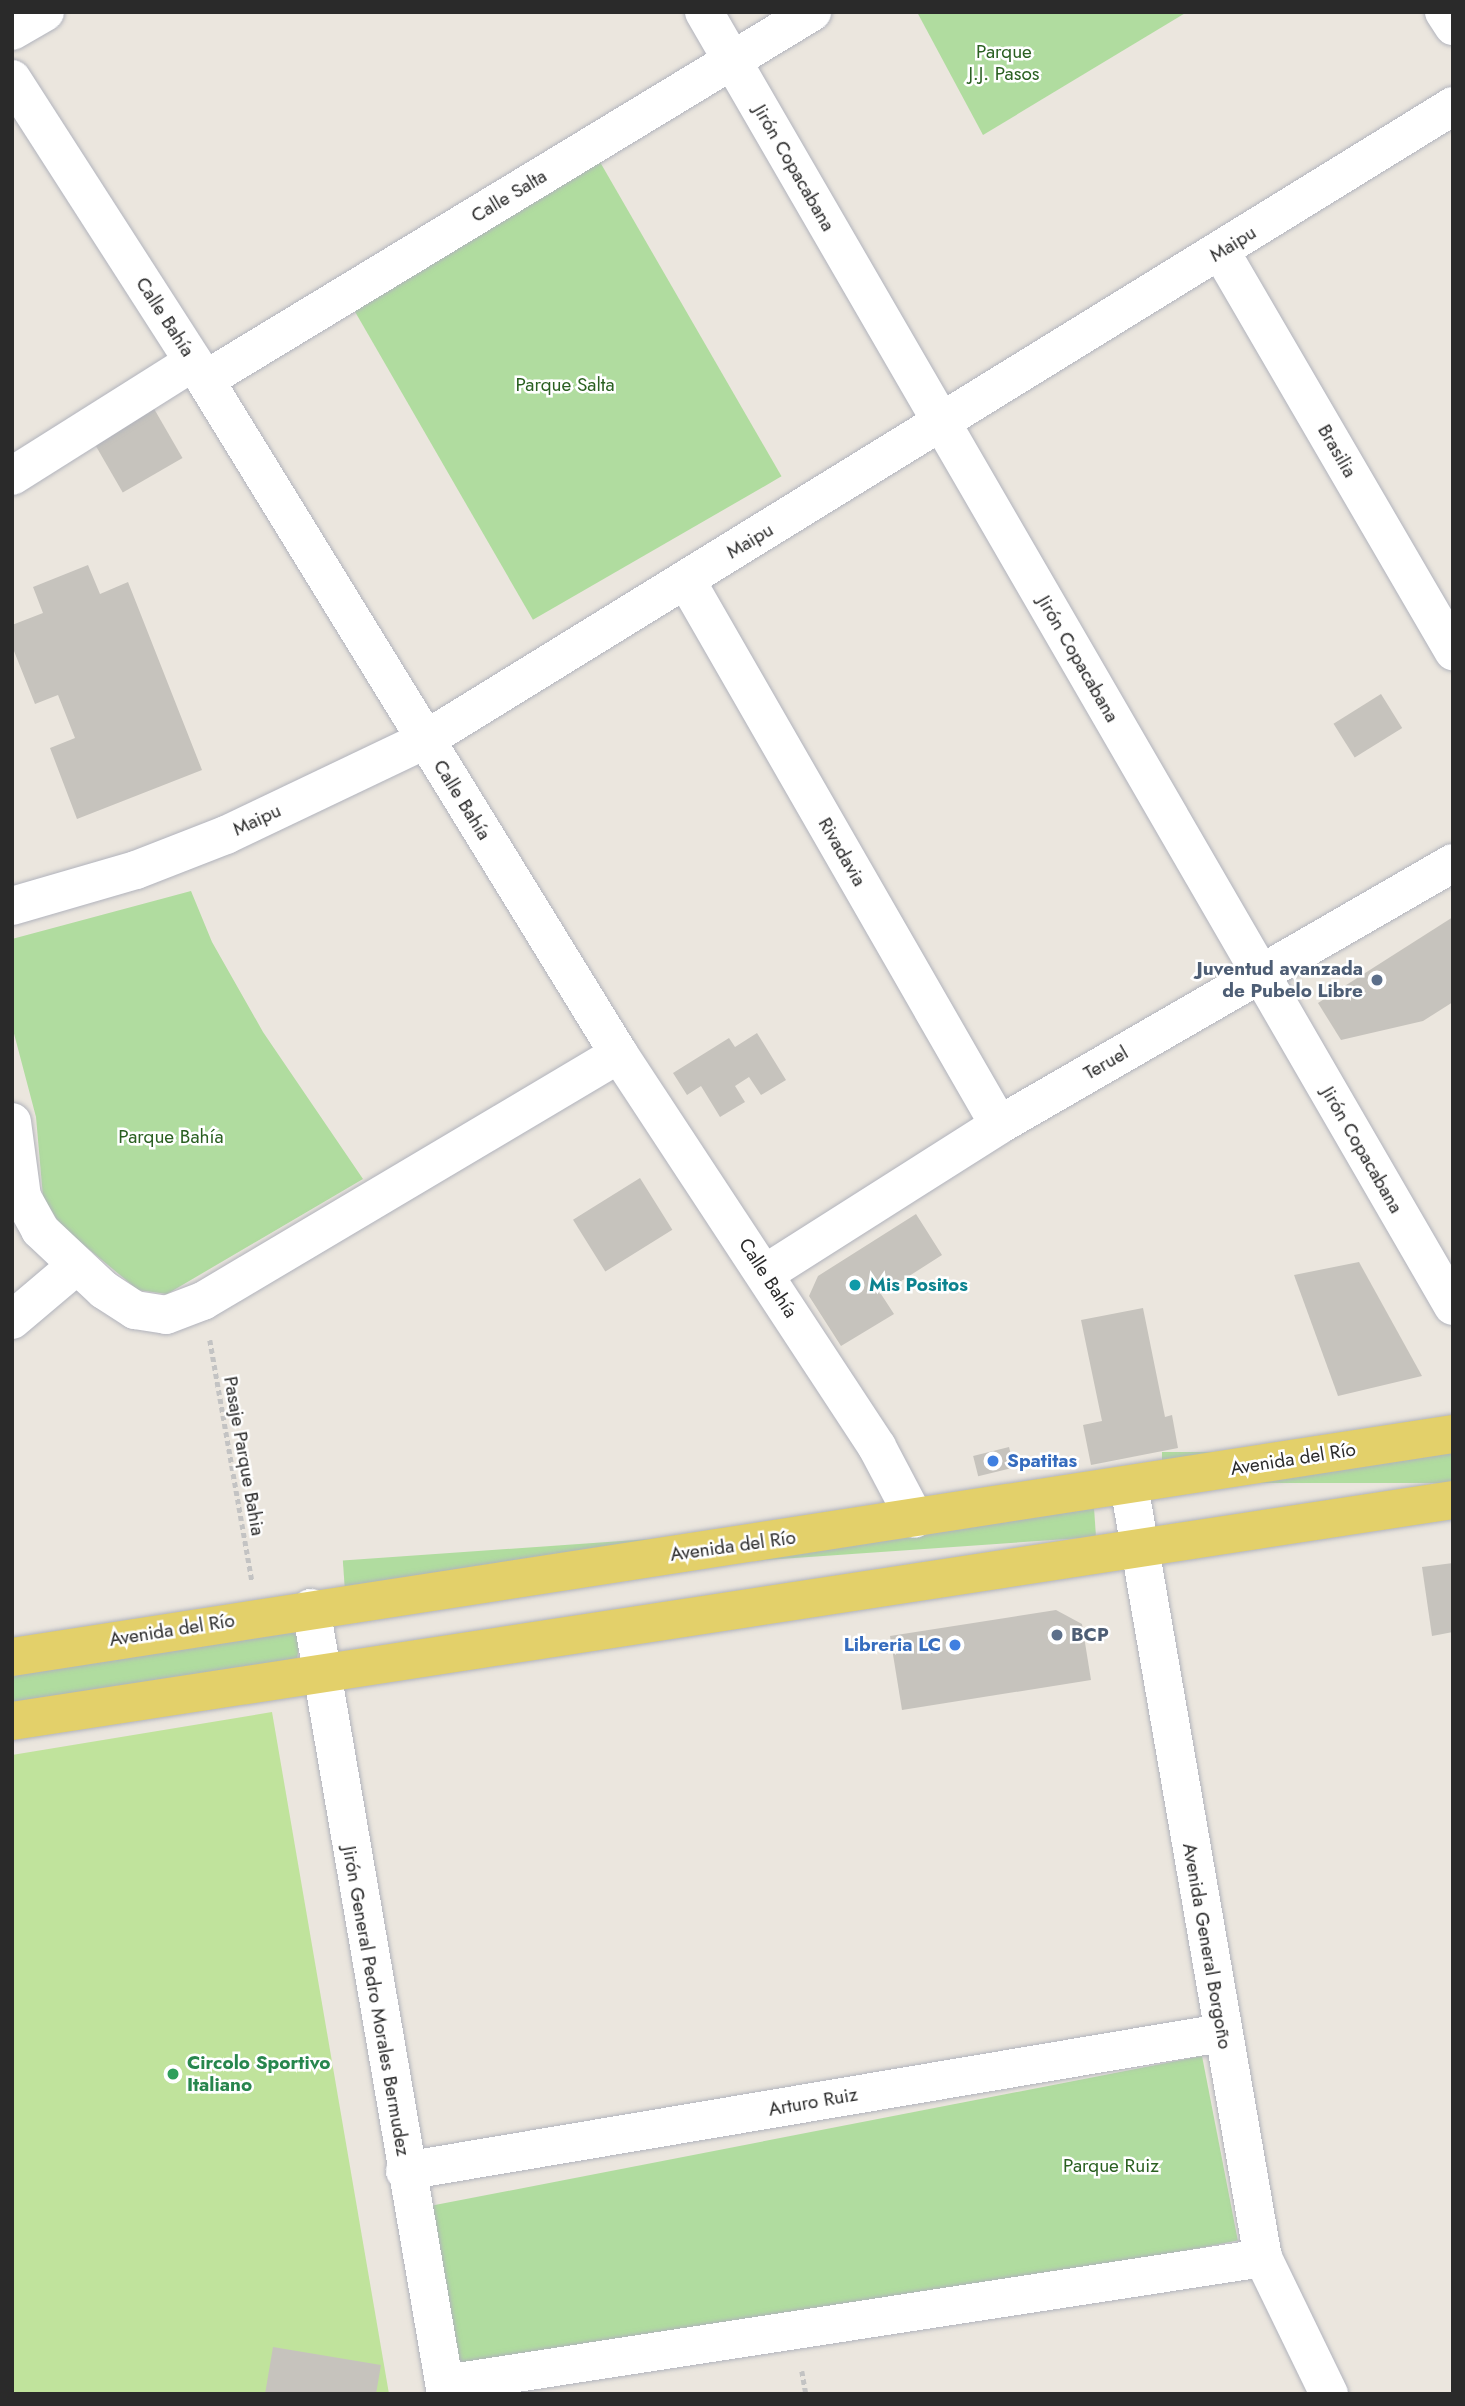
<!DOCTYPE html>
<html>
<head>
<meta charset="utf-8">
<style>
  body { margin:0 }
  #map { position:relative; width:1465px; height:2406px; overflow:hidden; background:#ebe6de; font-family:Jost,sans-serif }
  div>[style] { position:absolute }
  .green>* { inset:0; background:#b0dc9f; transform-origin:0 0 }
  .pitch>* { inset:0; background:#c0e39c }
  .building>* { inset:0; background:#c6c3bd; transform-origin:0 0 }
  .path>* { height:4.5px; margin-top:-2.25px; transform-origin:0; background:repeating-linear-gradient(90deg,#c3c3c3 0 5px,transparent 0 8.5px) }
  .roads { filter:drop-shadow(0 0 2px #b1b3bc) drop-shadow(0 0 2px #b1b3bc) }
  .minor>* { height:38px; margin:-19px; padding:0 19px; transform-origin:19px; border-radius:19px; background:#fff }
  .major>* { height:38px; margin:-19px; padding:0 19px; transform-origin:19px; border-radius:19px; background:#e3d06a }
  .dots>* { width:19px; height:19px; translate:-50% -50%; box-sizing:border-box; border:4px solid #fff; border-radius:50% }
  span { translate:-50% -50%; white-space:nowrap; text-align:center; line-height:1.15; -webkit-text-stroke:5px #fff; paint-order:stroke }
  .park-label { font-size:19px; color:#2a6021 }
  .street-label { font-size:19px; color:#2a2a2a }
  .service-label { font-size:19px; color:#4e5e75; font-weight:700 }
  .right { translate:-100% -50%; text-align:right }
  .left { translate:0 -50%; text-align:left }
  .culture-label { font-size:19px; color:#0d838f; font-weight:700 }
  .shop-label { font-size:19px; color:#366cbe; font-weight:700 }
  .leisure-label { font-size:19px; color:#27864d; font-weight:700 }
  .frame { position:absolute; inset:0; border:14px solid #2a2a2a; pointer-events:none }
</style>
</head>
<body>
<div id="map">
  <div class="green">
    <div style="clip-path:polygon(917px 12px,1187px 12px,983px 135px)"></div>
    <div style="left:600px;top:162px;width:363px;height:287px;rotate:60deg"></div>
    <div style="clip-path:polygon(191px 891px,212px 942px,263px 1032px,363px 1179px,167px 1294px,138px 1290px,61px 1226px,43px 1197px,36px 1117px,12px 1026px,12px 939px)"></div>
    <div style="left:1453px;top:1452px;width:31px;height:291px;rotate:90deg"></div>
    <div style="left:1094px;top:1508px;width:29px;height:753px;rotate:86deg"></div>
    <div style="clip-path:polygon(289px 1630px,300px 1637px,297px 1660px,12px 1708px,12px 1676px)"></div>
    <div style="left:1202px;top:2056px;width:188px;height:788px;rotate:79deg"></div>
  </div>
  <div class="pitch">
    <div style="clip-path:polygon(272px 1712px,389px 2394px,12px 2394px,12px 1755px)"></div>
  </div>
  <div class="building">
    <div style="left:153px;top:407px;width:59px;height:69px;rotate:60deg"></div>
    <div style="clip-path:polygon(88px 565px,100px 594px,128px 582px,202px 770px,77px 819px,50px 748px,75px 738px,58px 695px,35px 704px,12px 646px,12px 625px,43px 613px,33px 587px)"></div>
    <div style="left:1381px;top:694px;width:40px;height:56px;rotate:58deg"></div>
    <div style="clip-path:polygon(1453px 917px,1453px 1002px,1423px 1021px,1341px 1040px,1318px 1003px)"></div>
    <div style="clip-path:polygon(757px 1033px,786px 1080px,761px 1095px,749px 1077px,735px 1086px,745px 1102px,720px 1117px,701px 1086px,687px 1095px,673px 1073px,729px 1038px,735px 1047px)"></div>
    <div style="left:640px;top:1178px;width:61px;height:79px;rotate:58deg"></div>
    <div style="clip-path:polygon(916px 1214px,942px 1255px,881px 1294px,894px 1314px,841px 1346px,809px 1296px,818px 1276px)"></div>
    <div style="clip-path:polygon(1359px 1262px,1422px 1376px,1338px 1396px,1294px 1275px)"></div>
    <div style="clip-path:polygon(1143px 1308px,1165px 1417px,1172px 1415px,1178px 1448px,1091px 1465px,1083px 1425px,1102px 1421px,1081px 1320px)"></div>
    <div style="left:1009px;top:1447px;width:21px;height:37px;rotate:76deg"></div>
    <div style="clip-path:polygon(1453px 1563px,1453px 1632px,1432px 1636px,1422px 1567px)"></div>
    <div style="clip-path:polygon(1056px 1610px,1082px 1624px,1091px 1680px,902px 1710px,890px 1636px)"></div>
    <div style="clip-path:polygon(273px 2347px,381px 2365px,376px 2394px,265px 2394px)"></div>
  </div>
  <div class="path">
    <div style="left:210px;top:1340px;width:244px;rotate:80.1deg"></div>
    <div style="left:802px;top:2371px;width:23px;rotate:80deg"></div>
  </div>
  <div class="roads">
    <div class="minor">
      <div style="left:704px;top:12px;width:1495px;rotate:59.94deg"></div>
      <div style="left:1444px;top:12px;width:17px;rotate:57deg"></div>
      <div style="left:12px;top:31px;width:38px;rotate:-30deg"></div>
      <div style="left:12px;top:79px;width:358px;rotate:57.3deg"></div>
      <div style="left:205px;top:380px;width:791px;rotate:58.44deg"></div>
      <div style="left:619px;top:1054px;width:470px;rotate:56.7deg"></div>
      <div style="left:877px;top:1447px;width:81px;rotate:62.2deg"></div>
      <div style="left:1221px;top:252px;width:462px;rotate:59.8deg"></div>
      <div style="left:205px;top:380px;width:710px;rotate:-31.23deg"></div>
      <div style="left:12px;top:476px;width:214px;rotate:-32.2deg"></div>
      <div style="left:686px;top:580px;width:628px;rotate:60.13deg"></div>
      <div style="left:12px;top:906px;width:129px;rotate:-16.2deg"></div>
      <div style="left:136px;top:870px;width:97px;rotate:-21.3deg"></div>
      <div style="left:226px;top:835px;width:221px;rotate:-25.5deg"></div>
      <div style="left:425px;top:740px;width:1208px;rotate:-31.66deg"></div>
      <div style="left:12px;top:1122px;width:76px;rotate:82.4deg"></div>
      <div style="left:22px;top:1197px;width:38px;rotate:61deg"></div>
      <div style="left:40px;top:1230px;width:88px;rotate:43.2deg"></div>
      <div style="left:104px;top:1290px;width:37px;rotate:33deg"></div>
      <div style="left:135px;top:1310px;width:31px;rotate:9deg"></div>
      <div style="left:166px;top:1315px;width:40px;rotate:-21deg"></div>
      <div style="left:203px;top:1301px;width:484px;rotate:-30.7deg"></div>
      <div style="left:766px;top:1273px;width:276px;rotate:-32.4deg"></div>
      <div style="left:999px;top:1125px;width:524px;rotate:-29.99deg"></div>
      <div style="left:12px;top:1320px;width:85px;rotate:-40.2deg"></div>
      <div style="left:1129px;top:1485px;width:785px;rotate:80.17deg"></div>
      <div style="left:1263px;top:2258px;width:151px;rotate:64.1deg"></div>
      <div style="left:311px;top:1608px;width:798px;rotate:80.25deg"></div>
      <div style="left:405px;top:2171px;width:828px;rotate:-9.6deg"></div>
      <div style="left:445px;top:2384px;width:828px;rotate:-8.76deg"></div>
    </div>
    <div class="major">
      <div style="left:12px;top:1657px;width:1458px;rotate:-8.8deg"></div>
      <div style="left:12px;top:1721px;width:1458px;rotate:-8.72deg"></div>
    </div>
  </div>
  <div class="dots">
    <div style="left:1377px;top:980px;background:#5c6f8a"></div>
    <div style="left:855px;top:1285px;background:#0f9aa8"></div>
    <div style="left:993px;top:1461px;background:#3f7fe0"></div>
    <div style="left:1057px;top:1635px;background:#5c6f8a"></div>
    <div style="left:955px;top:1645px;background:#3f7fe0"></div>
    <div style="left:173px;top:2074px;background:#2e9e5b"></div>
  </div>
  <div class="park-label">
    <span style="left:1004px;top:63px">Parque<br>J.J. Pasos</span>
    <span style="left:565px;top:385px">Parque Salta</span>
    <span style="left:171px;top:1137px">Parque Bahía</span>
    <span style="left:1111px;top:2166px">Parque Ruiz</span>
  </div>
  <div class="street-label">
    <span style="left:794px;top:168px;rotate:60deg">Jirón Copacabana</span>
    <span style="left:509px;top:196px;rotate:-31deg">Calle Salta</span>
    <span style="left:1233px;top:244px;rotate:-32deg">Maipu</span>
    <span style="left:165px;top:317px;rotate:57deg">Calle Bahía</span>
    <span style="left:1337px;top:451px;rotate:60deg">Brasilia</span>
    <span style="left:750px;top:541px;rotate:-31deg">Maipu</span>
    <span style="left:1078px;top:659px;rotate:60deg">Jirón Copacabana</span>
    <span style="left:462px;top:800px;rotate:58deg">Calle Bahía</span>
    <span style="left:257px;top:820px;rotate:-25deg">Maipu</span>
    <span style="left:842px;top:852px;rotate:60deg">Rivadavia</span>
    <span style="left:1106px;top:1063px;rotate:-30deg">Teruel</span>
    <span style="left:1362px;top:1150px;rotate:60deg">Jirón Copacabana</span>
    <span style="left:768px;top:1278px;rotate:57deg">Calle Bahía</span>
    <span style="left:244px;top:1456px;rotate:80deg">Pasaje Parque Bahia</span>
    <span style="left:1293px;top:1459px;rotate:-9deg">Avenida del Río</span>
    <span style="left:733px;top:1546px;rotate:-8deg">Avenida del Río</span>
    <span style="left:172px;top:1630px;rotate:-9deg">Avenida del Río</span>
    <span style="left:1207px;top:1946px;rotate:80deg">Avenida General Borgoño</span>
    <span style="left:376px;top:2001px;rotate:80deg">Jirón General Pedro Morales Bermudez</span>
    <span style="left:813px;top:2102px;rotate:-10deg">Arturo Ruiz</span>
  </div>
  <div class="service-label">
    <span class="right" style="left:1363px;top:980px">Juventud avanzada<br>de Pubelo Libre</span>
    <span class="left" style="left:1071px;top:1635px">BCP</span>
  </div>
  <div class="culture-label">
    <span class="left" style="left:869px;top:1285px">Mis Positos</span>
  </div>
  <div class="shop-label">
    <span class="left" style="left:1007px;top:1461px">Spatitas</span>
    <span class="right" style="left:941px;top:1645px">Libreria LC</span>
  </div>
  <div class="leisure-label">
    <span class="left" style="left:187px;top:2074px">Circolo Sportivo<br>Italiano</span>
  </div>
  <div class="frame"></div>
</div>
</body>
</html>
